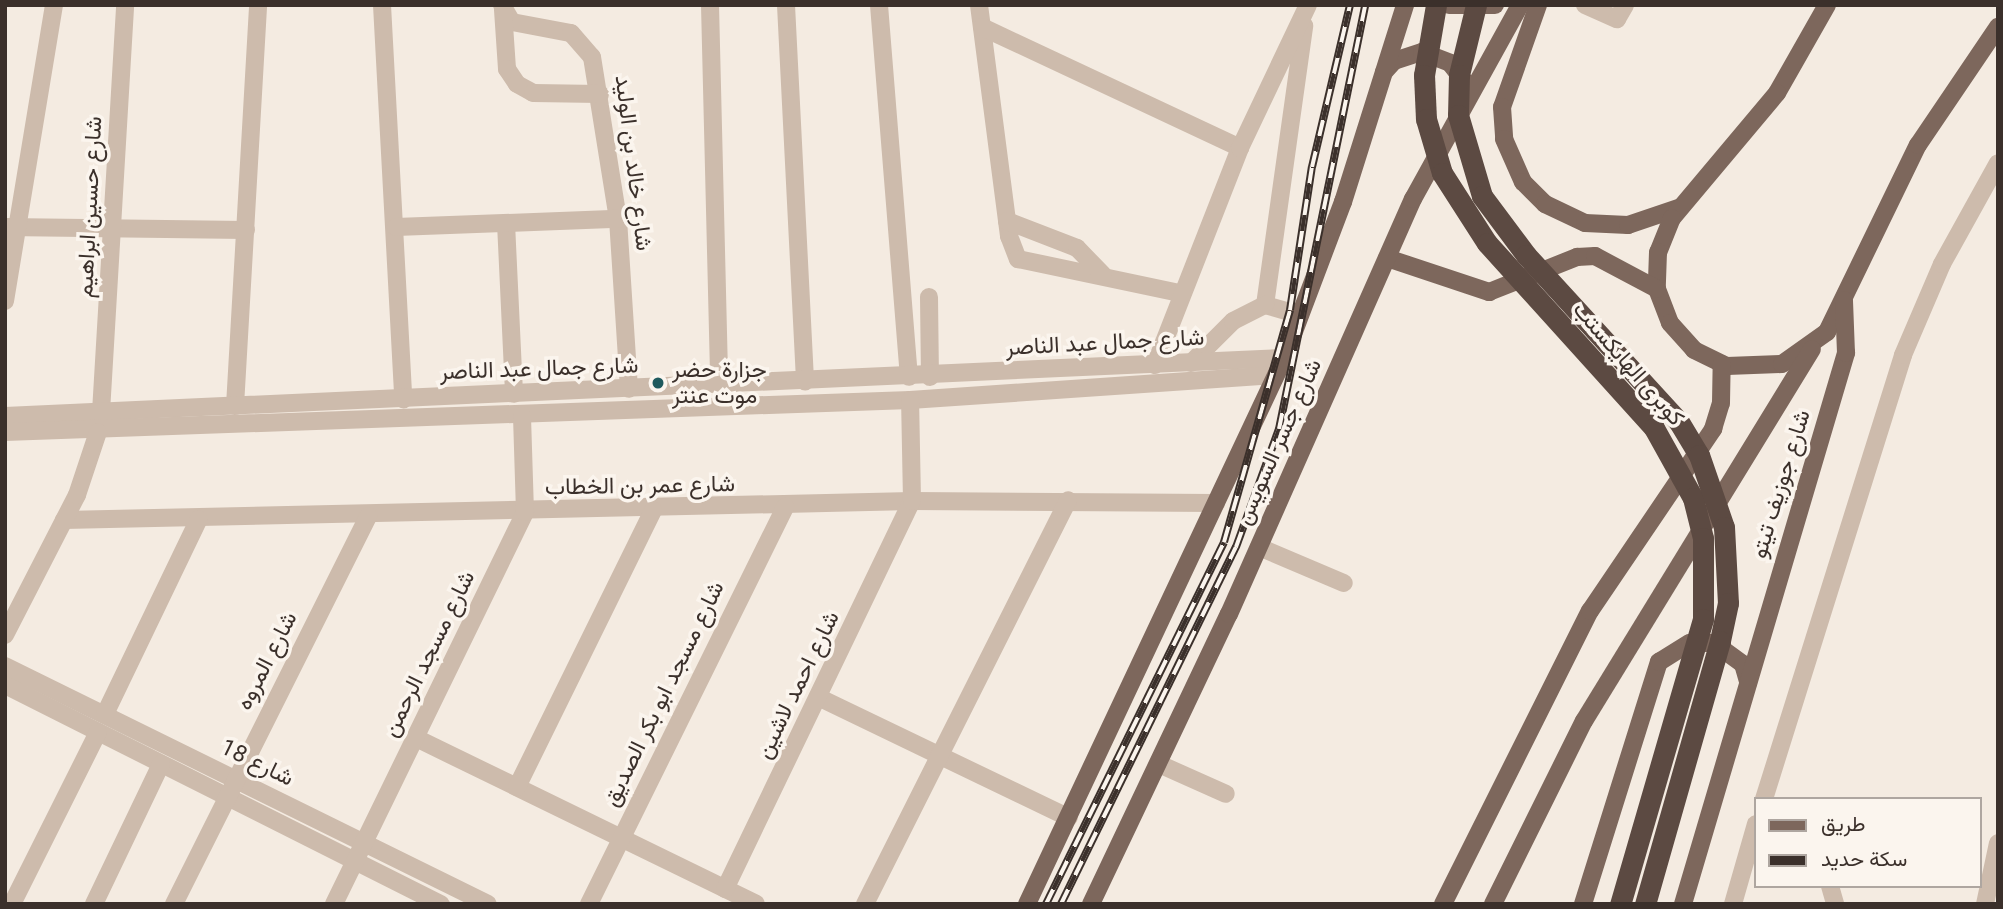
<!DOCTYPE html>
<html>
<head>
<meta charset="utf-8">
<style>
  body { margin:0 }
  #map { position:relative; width:2003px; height:909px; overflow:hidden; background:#f4ebe1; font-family:Roboto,Vazirmatn,sans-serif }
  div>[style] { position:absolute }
  .minor>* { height:18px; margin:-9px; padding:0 9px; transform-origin:9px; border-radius:9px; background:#cdbbac }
  .major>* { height:18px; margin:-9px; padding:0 9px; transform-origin:9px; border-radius:9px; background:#7d675c }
  .rail>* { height:8px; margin-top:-4px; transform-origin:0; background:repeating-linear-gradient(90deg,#fbf5ee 0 16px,#3b302b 0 32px); box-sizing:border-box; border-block:2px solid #3b302b }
  .highway-bridge>* { height:21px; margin:-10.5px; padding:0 10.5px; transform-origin:10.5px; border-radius:10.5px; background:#5c4a42 }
  .dots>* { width:19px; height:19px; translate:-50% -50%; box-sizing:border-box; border:4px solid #fbf5ee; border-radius:50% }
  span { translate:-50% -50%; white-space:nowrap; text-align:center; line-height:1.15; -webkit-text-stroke:7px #fbf5ee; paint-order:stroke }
  .street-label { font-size:23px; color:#3b302b }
  .poi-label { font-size:23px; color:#3b302b }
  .left { translate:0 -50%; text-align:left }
  .frame { position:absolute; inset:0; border:7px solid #3b302b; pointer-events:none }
  .legend { position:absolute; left:1754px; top:797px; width:228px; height:91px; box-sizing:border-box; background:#fbf5ee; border:2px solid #aea6a0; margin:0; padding:9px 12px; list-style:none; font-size:21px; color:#3b302b }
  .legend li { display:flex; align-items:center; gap:14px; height:35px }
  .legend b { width:35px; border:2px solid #aea6a0 }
</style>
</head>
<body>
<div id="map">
  <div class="minor">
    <div style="left:382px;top:5px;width:395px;rotate:86.9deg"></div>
    <div style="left:502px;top:5px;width:20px;rotate:60deg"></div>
    <div style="left:512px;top:22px;width:60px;rotate:10.6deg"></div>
    <div style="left:571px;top:33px;width:32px;rotate:49deg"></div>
    <div style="left:592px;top:57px;width:164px;rotate:80.9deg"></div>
    <div style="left:618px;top:219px;width:170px;rotate:86.3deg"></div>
    <div style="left:710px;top:5px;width:380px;rotate:88.6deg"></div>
    <div style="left:786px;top:5px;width:377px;rotate:87.1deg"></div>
    <div style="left:879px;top:5px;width:373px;rotate:85.4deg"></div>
    <div style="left:979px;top:5px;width:233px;rotate:82.6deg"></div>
    <div style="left:1009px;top:236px;width:25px;rotate:69deg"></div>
    <div style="left:1018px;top:259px;width:165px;rotate:11.9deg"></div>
    <div style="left:1585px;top:5px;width:35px;rotate:24deg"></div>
    <div style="left:1617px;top:19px;width:16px;rotate:-60deg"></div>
    <div style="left:503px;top:10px;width:59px;rotate:86.1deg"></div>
    <div style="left:507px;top:69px;width:18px;rotate:56deg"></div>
    <div style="left:517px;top:84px;width:18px;rotate:29deg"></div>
    <div style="left:533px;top:93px;width:67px;rotate:0.9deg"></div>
    <div style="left:982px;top:27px;width:285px;rotate:25.1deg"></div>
    <div style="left:1007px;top:221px;width:75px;rotate:21.1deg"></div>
    <div style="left:1077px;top:248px;width:37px;rotate:46deg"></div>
    <div style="left:506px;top:223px;width:171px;rotate:87.3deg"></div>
    <div style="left:5px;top:227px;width:241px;rotate:0.7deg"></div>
    <div style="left:396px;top:227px;width:222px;rotate:-2.1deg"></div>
    <div style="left:929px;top:297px;width:80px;rotate:89.3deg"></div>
    <div style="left:5px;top:301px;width:300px;rotate:-80.6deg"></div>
    <div style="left:1300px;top:315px;width:36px;rotate:-164deg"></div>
    <div style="left:1265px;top:305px;width:282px;rotate:-82deg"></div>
    <div style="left:1191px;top:363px;width:59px;rotate:-45deg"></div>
    <div style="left:1233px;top:321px;width:36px;rotate:-27deg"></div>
    <div style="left:1155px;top:365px;width:233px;rotate:-68.6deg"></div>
    <div style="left:1240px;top:148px;width:158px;rotate:-64.6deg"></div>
    <div style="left:235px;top:406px;width:402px;rotate:-86.7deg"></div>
    <div style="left:101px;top:412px;width:408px;rotate:-86.6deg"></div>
    <div style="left:5px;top:416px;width:1280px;rotate:-2.6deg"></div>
    <div style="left:5px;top:432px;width:906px;rotate:-2.03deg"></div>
    <div style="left:910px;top:400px;width:366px;rotate:-3.9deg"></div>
    <div style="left:64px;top:520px;width:848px;rotate:-1.28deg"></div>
    <div style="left:912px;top:501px;width:304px;rotate:0.4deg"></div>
    <div style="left:1259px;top:547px;width:92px;rotate:23deg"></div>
    <div style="left:5px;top:635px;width:157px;rotate:-62.8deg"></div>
    <div style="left:77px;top:495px;width:66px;rotate:-71.6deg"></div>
    <div style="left:5px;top:666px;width:538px;rotate:26.23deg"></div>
    <div style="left:5px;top:685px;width:488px;rotate:26.7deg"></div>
    <div style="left:820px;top:698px;width:276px;rotate:25.7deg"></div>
    <div style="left:105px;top:714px;width:216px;rotate:-64.3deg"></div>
    <div style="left:416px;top:738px;width:378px;rotate:26deg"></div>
    <div style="left:1159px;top:764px;width:73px;rotate:24.1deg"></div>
    <div style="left:517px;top:787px;width:308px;rotate:-63.8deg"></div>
    <div style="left:1764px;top:799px;width:465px;rotate:-72.6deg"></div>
    <div style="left:1903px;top:355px;width:99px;rotate:-66.8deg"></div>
    <div style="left:1942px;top:264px;width:115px;rotate:-61deg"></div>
    <div style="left:1830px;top:886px;width:19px;rotate:74deg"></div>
    <div style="left:725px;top:889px;width:431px;rotate:-64.3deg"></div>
    <div style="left:912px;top:501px;width:101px;rotate:-91.1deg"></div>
    <div style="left:12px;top:904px;width:192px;rotate:-63.4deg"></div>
    <div style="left:94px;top:904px;width:155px;rotate:-64.4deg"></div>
    <div style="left:174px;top:904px;width:434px;rotate:-63.4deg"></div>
    <div style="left:334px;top:904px;width:436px;rotate:-64deg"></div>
    <div style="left:525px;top:512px;width:96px;rotate:-91.8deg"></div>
    <div style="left:589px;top:904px;width:443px;rotate:-63.7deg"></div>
    <div style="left:865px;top:904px;width:452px;rotate:-63.3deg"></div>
    <div style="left:1733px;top:904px;width:83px;rotate:-74deg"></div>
    <div style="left:1985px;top:904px;width:62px;rotate:-78deg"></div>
  </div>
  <div class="major">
    <div style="left:1449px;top:5px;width:46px"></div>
    <div style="left:1538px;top:5px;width:108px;rotate:109.4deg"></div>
    <div style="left:1502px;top:107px;width:32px;rotate:86deg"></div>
    <div style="left:1504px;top:139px;width:47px;rotate:66.2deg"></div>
    <div style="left:1523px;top:182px;width:31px;rotate:45deg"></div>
    <div style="left:1545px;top:204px;width:44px;rotate:25.4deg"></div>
    <div style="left:1585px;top:223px;width:43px;rotate:2.7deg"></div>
    <div style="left:1628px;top:225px;width:53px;rotate:-18.8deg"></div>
    <div style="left:1827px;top:5px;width:101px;rotate:119.6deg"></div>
    <div style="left:1777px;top:93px;width:163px;rotate:130deg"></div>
    <div style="left:1672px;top:218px;width:37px;rotate:112deg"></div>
    <div style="left:1658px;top:252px;width:37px;rotate:92deg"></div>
    <div style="left:1657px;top:289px;width:36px;rotate:69deg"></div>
    <div style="left:1670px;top:323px;width:36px;rotate:48deg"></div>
    <div style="left:1694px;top:350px;width:37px;rotate:26deg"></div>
    <div style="left:1727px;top:366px;width:55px;rotate:-2.1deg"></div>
    <div style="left:1782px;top:364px;width:55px;rotate:-35.4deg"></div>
    <div style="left:1827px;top:332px;width:208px;rotate:-64.1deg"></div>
    <div style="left:1918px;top:145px;width:143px;rotate:-55.9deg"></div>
    <div style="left:1384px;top:72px;width:15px;rotate:-48deg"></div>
    <div style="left:1394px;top:61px;width:29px;rotate:-18deg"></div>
    <div style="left:1422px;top:52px;width:30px;rotate:21deg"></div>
    <div style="left:1450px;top:63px;width:23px;rotate:52deg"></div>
    <div style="left:1387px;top:258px;width:108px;rotate:18.4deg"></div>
    <div style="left:1489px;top:292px;width:95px;rotate:-21.7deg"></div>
    <div style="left:1577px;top:257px;width:18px;rotate:-3deg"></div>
    <div style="left:1595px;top:256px;width:70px;rotate:28deg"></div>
    <div style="left:1027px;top:904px;width:603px;rotate:-64.79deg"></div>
    <div style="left:1284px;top:358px;width:167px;rotate:-69.3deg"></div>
    <div style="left:1343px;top:202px;width:207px;rotate:-72.5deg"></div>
    <div style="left:1091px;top:904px;width:321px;rotate:-64.6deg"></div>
    <div style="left:1229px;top:614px;width:454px;rotate:-66.1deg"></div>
    <div style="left:1413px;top:199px;width:222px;rotate:-61.1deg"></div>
    <div style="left:1443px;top:904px;width:328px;rotate:-63.4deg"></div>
    <div style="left:1590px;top:611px;width:220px;rotate:-55.9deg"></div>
    <div style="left:1713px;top:429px;width:27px;rotate:-73deg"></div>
    <div style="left:1721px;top:403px;width:39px;rotate:-89deg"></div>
    <div style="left:1493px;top:904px;width:204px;rotate:-63.6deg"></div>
    <div style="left:1584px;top:721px;width:436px;rotate:-58.5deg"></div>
    <div style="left:1583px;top:904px;width:254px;rotate:-72.6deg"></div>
    <div style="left:1659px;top:662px;width:36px;rotate:-32deg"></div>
    <div style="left:1690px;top:643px;width:24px"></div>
    <div style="left:1714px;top:643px;width:36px;rotate:36deg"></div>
    <div style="left:1743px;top:664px;width:19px;rotate:74deg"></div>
    <div style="left:1683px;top:904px;width:575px;rotate:-73.52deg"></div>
    <div style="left:1846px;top:353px;width:53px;rotate:-92.2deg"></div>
  </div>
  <div class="rail">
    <div style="left:1046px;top:904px;width:403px;rotate:-63.8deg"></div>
    <div style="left:1224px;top:542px;width:241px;rotate:-74.1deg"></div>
    <div style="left:1290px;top:310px;width:145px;rotate:-81.3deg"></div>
    <div style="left:1312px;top:167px;width:166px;rotate:-76.8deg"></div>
    <div style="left:1061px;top:904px;width:398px;rotate:-63.9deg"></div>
    <div style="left:1236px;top:547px;width:126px;rotate:-70deg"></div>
    <div style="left:1279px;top:429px;width:433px;rotate:-78.5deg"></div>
  </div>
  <div class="highway-bridge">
    <div style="left:1436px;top:5px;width:71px;rotate:99.7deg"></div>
    <div style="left:1424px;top:75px;width:44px;rotate:87.4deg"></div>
    <div style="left:1426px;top:119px;width:56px;rotate:73.5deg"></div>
    <div style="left:1442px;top:173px;width:83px;rotate:57.3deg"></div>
    <div style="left:1487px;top:243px;width:249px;rotate:47.9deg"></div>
    <div style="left:1654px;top:428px;width:80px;rotate:60.9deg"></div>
    <div style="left:1693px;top:498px;width:41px;rotate:76deg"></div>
    <div style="left:1703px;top:538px;width:81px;rotate:90deg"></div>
    <div style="left:1703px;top:619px;width:297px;rotate:106.2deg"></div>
    <div style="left:1476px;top:5px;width:72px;rotate:103.7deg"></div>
    <div style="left:1459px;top:75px;width:40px;rotate:91.4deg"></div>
    <div style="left:1458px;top:115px;width:84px;rotate:73.5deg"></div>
    <div style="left:1482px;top:196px;width:74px;rotate:53.3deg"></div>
    <div style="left:1526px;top:255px;width:226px;rotate:47.5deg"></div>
    <div style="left:1679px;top:422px;width:39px;rotate:59deg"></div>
    <div style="left:1699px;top:455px;width:76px;rotate:70.9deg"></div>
    <div style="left:1724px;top:527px;width:76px;rotate:87deg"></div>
    <div style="left:1728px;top:603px;width:39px;rotate:102deg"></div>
    <div style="left:1720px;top:641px;width:273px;rotate:105.9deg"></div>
  </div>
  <div class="dots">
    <div style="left:658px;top:383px;background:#1f5a5e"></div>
  </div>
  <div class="street-label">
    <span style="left:633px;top:163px;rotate:83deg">شارع خالد بن الوليد</span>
    <span style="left:90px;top:207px;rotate:-87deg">شارع حسين ابراهيم</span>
    <span style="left:1105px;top:343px;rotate:-3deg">شارع جمال عبد الناصر</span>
    <span style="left:1628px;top:364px;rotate:49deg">كوبرى الهايكستب</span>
    <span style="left:539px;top:369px;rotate:-2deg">شارع جمال عبد الناصر</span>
    <span style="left:1279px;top:442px;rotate:-66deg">شارع جسر السويس</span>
    <span style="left:1781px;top:484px;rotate:-73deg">شارع جوزيف تيتو</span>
    <span style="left:640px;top:486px;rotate:-1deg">شارع عمر بن الخطاب</span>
    <span style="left:429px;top:654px;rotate:-64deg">شارع مسجد الرحمن</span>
    <span style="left:267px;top:661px;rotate:-63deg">شارع المروه</span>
    <span style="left:798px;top:685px;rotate:-64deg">شارع احمد لاشين</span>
    <span style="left:664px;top:694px;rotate:-64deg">شارع مسجد ابو بكر الصديق</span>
    <span style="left:257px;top:763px;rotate:26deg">شارع 18</span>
  </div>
  <div class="poi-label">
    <span class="left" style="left:672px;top:383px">جزارة حضر<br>موت عنتر</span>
  </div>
  <div class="frame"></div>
  <ul class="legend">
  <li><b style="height:9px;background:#7d675c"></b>طريق</li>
  <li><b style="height:9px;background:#3b302b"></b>سكة حديد</li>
  </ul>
</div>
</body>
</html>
